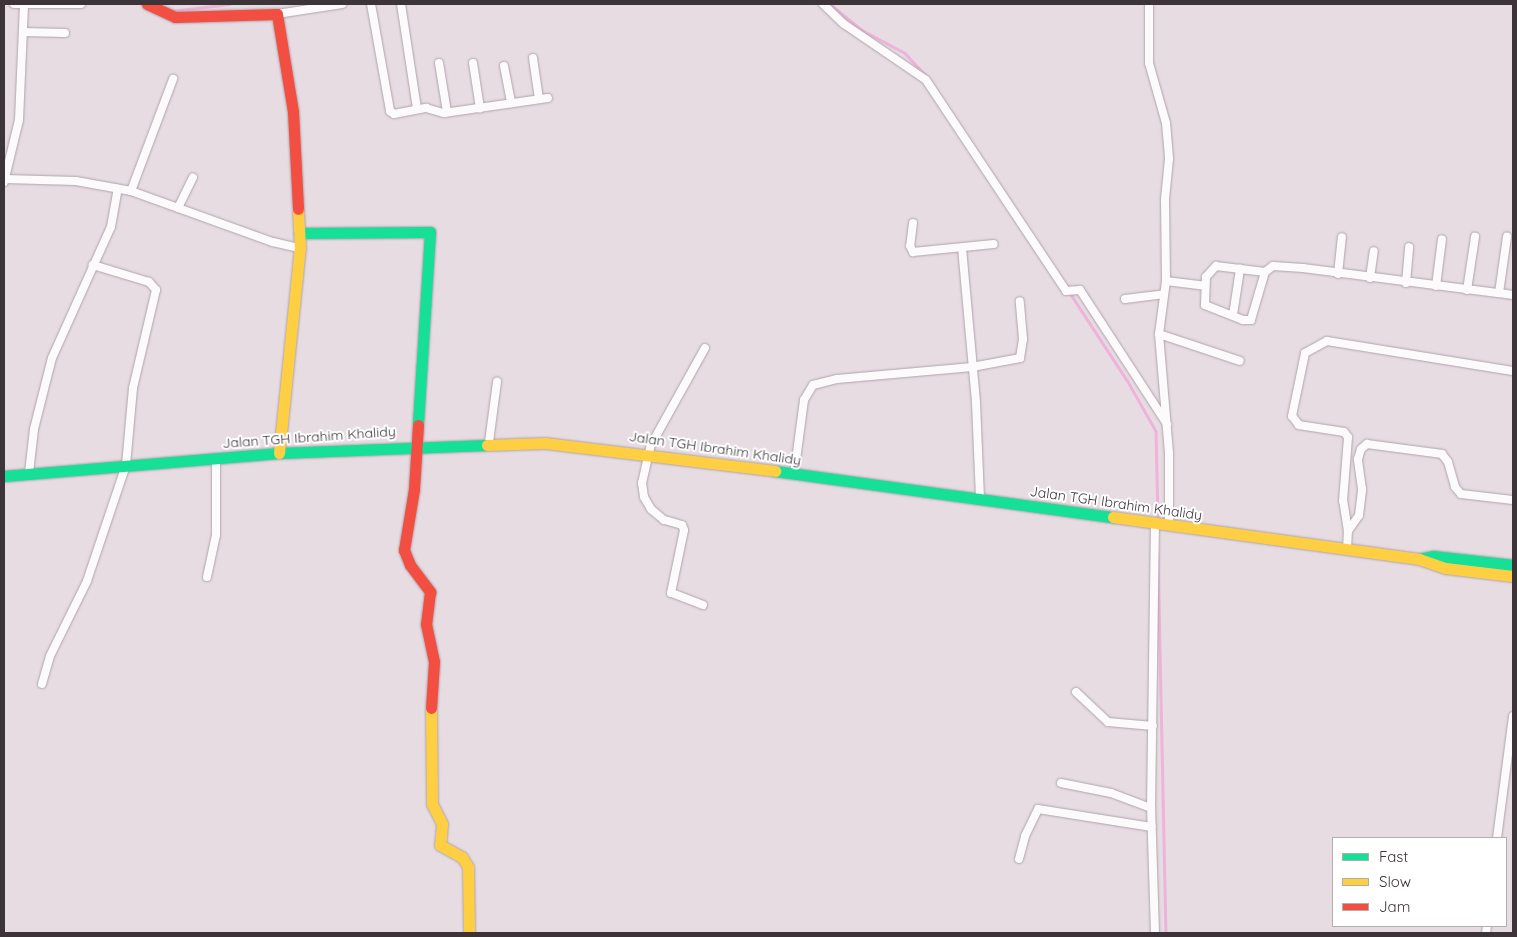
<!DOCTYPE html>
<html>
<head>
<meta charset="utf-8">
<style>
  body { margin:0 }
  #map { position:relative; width:1517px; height:937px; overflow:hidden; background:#e8dce3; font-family:Quicksand,sans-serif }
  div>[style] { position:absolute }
  .stream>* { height:2.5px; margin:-1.25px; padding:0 1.25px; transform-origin:1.25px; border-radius:1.25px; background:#eeb3d9 }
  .roads { filter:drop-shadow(0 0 1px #aea4aa) drop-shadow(0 0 1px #aea4aa) }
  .street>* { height:8px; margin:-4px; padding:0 4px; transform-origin:4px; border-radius:4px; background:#fcfafb }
  .fast>* { height:11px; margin:-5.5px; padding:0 5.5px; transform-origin:5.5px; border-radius:5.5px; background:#16e098 }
  .slow>* { height:11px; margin:-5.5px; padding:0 5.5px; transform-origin:5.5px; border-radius:5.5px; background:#ffcf43 }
  .jam>* { height:11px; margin:-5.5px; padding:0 5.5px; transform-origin:5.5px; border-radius:5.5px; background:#f24e42 }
  span { translate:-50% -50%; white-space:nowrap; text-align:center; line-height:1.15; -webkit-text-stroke:4px #fff; paint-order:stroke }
  .street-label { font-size:14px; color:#3d343a }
  .frame { position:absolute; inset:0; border:5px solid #3d343a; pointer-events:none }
  .legend { position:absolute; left:1332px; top:837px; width:175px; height:90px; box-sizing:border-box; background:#fff; border:1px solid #b1aeb0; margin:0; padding:6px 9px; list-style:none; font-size:15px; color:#3d343a }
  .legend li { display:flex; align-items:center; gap:10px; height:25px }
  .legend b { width:25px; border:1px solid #b1aeb0 }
</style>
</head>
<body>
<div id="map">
  <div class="stream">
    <div style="left:830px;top:4px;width:41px;rotate:39.1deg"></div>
    <div style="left:862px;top:30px;width:49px;rotate:28.1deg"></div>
    <div style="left:905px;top:53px;width:33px;rotate:47deg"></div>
    <div style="left:171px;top:11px;width:59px;rotate:-6.8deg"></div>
    <div style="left:1070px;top:293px;width:104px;rotate:56.8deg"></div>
    <div style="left:1127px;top:380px;width:59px;rotate:60.4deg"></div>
    <div style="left:1156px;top:431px;width:89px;rotate:88.7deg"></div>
    <div style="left:1158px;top:553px;width:380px;rotate:88.8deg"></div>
  </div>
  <div class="roads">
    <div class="street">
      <div style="left:14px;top:4px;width:67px"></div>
      <div style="left:371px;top:4px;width:109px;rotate:79.9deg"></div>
      <div style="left:390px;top:111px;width:5px;rotate:37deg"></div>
      <div style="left:394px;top:114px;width:33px;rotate:-11deg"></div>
      <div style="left:426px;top:108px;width:19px;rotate:16deg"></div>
      <div style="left:444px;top:113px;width:105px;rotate:-8.2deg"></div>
      <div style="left:401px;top:4px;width:106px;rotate:81.3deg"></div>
      <div style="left:823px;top:4px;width:29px;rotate:44deg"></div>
      <div style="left:844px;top:24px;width:99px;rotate:34.3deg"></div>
      <div style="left:926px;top:80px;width:253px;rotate:56.4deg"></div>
      <div style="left:1066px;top:291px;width:14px;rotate:-4deg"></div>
      <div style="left:1080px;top:290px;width:160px;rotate:57deg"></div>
      <div style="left:1149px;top:4px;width:59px;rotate:90deg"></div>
      <div style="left:1149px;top:63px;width:62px;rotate:74.2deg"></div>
      <div style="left:1166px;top:123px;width:36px;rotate:85deg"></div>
      <div style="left:1169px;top:159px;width:40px;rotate:95.7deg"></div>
      <div style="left:1165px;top:199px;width:82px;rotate:89.3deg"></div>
      <div style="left:1166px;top:281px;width:53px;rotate:97.5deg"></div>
      <div style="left:1159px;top:334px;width:119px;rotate:85.2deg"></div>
      <div style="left:1169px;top:453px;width:73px;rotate:90deg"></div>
      <div style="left:277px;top:14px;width:66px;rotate:-8.7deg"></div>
      <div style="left:23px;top:32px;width:42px;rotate:1.4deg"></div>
      <div style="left:533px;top:58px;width:41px;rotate:81.7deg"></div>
      <div style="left:439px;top:63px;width:50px;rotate:80.7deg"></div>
      <div style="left:473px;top:63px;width:46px;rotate:81.2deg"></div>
      <div style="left:504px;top:66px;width:38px;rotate:79deg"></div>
      <div style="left:5px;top:179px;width:71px;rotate:1.6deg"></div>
      <div style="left:76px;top:181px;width:56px;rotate:10.3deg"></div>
      <div style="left:131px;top:191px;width:151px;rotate:19.8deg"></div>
      <div style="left:273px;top:242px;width:28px;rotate:13deg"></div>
      <div style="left:4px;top:182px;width:64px;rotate:-76.4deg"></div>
      <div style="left:19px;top:120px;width:114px;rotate:-87.5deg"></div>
      <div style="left:131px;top:191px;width:120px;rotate:-69.4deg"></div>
      <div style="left:178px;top:208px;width:34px;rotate:-64deg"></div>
      <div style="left:913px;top:223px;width:23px;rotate:97deg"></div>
      <div style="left:910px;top:246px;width:7px;rotate:63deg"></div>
      <div style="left:913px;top:252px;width:81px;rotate:-5.6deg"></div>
      <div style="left:962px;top:248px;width:156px;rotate:84.8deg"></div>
      <div style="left:976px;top:403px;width:96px;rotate:87.6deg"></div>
      <div style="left:1265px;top:272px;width:50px;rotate:106.3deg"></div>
      <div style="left:1251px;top:320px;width:8px;rotate:180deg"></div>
      <div style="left:1243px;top:320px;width:41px;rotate:-158.5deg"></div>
      <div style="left:1205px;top:305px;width:28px;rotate:-88deg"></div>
      <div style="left:1206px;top:277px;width:15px;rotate:-48deg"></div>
      <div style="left:1216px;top:266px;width:49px;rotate:7deg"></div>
      <div style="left:1265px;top:272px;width:10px;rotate:-37deg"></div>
      <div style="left:1273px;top:266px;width:30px;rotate:4deg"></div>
      <div style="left:1303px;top:268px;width:198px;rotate:7.3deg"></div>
      <div style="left:1499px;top:293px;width:57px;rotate:-81.9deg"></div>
      <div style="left:1338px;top:274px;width:37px;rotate:-84deg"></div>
      <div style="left:1370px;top:278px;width:27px;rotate:-82deg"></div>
      <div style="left:1166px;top:281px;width:39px;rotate:7deg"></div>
      <div style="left:1406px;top:283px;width:36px;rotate:-85deg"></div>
      <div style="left:1436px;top:286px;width:47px;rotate:-82.7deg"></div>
      <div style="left:1467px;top:290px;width:54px;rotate:-81.4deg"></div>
      <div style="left:1499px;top:293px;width:14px;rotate:8deg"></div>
      <div style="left:1125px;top:299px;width:38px;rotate:-7deg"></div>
      <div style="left:1233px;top:315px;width:47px;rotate:-81.3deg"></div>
      <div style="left:1159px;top:334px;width:85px;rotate:18.4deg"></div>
      <div style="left:489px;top:442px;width:61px;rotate:-82.4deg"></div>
      <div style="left:29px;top:473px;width:44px;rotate:-83.5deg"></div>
      <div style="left:34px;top:429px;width:73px;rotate:-75.8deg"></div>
      <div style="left:52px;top:358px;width:144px;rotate:-65.8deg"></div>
      <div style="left:111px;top:227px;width:39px;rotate:-80deg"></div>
      <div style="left:794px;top:475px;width:76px;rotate:-82.4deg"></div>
      <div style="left:804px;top:400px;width:17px;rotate:-59deg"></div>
      <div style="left:813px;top:385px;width:25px;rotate:-14deg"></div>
      <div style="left:837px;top:379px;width:136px;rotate:-5.1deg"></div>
      <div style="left:972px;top:367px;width:49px;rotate:-10.6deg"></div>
      <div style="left:1020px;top:358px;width:19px;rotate:-81deg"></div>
      <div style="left:1023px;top:339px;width:38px;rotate:-95deg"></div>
      <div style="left:1348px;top:531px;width:19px;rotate:-55deg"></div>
      <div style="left:1359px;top:515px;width:26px;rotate:-83deg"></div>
      <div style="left:1362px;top:489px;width:30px;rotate:-98deg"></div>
      <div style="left:1358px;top:459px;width:10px;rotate:-73deg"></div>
      <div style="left:1361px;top:449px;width:8px;rotate:-40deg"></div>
      <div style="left:1367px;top:444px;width:76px;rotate:7.6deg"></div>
      <div style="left:1442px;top:454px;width:10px;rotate:53deg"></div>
      <div style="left:1448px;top:462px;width:26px;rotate:74deg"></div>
      <div style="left:1455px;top:487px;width:9px;rotate:49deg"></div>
      <div style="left:1461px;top:494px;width:52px;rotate:6.6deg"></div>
      <div style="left:1347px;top:549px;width:18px;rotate:-87deg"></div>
      <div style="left:1348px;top:531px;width:30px;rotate:-99deg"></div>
      <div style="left:1343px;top:501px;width:64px;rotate:-85.5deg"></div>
      <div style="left:1348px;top:437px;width:6px;rotate:-129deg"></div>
      <div style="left:1344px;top:432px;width:46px;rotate:-171.2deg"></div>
      <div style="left:1299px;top:425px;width:11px;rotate:-128deg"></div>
      <div style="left:1292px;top:416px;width:64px;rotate:-78.3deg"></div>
      <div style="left:1305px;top:353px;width:25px;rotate:-29deg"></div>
      <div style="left:1327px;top:341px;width:188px;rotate:9.2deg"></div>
      <div style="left:207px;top:577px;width:43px;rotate:-77.9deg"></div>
      <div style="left:216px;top:535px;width:77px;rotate:-90deg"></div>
      <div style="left:703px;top:605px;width:34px;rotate:-159deg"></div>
      <div style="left:671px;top:593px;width:64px;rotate:-78.3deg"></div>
      <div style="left:684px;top:530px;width:5px;rotate:-112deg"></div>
      <div style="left:682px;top:525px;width:19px;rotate:-164deg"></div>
      <div style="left:664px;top:520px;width:17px;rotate:-140deg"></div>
      <div style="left:651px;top:509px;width:14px;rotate:-120deg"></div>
      <div style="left:644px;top:497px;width:14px;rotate:-98deg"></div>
      <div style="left:642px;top:483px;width:39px;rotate:-77deg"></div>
      <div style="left:651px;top:445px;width:111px;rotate:-60.9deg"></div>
      <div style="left:42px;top:684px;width:29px;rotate:-74deg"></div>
      <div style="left:50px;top:656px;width:84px;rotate:-63.7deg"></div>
      <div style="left:87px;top:581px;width:122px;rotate:-71.4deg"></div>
      <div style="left:126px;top:465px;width:77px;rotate:-84.8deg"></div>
      <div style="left:133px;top:388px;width:101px;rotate:-76.8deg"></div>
      <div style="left:156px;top:290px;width:11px;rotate:-131deg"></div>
      <div style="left:149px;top:282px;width:59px;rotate:-163.1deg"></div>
      <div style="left:1076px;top:692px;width:44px;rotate:43.2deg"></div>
      <div style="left:1108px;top:722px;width:45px;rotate:5.1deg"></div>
      <div style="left:1061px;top:783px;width:51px;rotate:11.3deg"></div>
      <div style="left:1111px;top:793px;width:43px;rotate:20.6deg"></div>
      <div style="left:1497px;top:838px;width:123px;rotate:-82.5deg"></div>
      <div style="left:1019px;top:859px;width:24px;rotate:-75deg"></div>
      <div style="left:1025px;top:836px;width:30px;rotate:-64deg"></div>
      <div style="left:1038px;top:809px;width:115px;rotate:9deg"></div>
      <div style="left:1155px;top:933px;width:125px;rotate:-91.8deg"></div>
      <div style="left:1151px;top:808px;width:283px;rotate:-89.2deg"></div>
      <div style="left:1486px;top:933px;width:7px;rotate:-82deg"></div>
    </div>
    <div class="fast">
      <div style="left:299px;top:233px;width:131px;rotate:-0.4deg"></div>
      <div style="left:430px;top:232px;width:193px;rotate:93.6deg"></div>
      <div style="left:775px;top:471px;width:341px;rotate:7.8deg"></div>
      <div style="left:4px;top:476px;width:276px;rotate:-4.8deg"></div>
      <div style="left:279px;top:453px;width:208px;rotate:-2.2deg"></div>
      <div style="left:1419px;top:559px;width:14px;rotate:-12deg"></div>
      <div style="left:1433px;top:556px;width:81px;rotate:6.4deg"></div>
    </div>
    <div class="slow">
      <div style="left:487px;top:445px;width:58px;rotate:-2deg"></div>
      <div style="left:545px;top:443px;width:232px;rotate:6.9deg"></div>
      <div style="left:279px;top:453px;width:206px;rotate:-84.2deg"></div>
      <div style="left:300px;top:248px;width:39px;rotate:-93deg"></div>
      <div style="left:1113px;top:517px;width:309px;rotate:7.8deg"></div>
      <div style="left:1419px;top:559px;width:28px;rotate:19deg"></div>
      <div style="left:1445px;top:568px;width:68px;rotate:6.7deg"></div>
      <div style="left:431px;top:708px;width:96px;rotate:89.4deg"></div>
      <div style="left:432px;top:804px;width:22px;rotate:63deg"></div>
      <div style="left:442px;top:824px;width:21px;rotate:95deg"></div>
      <div style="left:440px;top:845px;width:25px;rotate:29deg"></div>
      <div style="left:462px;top:857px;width:12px;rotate:59deg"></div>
      <div style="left:468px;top:867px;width:66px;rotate:89.1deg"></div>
    </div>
    <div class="jam">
      <div style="left:147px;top:4px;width:31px;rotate:25deg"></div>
      <div style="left:175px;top:17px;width:102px;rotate:-1.7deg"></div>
      <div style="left:277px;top:14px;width:99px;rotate:80.7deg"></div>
      <div style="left:293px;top:112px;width:97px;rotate:87deg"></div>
      <div style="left:418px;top:425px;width:64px;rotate:93.6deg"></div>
      <div style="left:414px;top:489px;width:62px;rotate:99.3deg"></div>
      <div style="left:404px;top:550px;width:16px;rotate:68deg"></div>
      <div style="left:410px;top:565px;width:34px;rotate:53deg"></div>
      <div style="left:430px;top:592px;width:32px;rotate:97deg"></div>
      <div style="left:426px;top:624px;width:39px;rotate:78deg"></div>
      <div style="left:434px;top:662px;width:46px;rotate:93.7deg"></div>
    </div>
  </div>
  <div class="street-label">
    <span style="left:309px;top:437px;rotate:-4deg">Jalan TGH Ibrahim Khalidy</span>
    <span style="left:715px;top:448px;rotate:8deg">Jalan TGH Ibrahim Khalidy</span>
    <span style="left:1116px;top:503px;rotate:8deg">Jalan TGH Ibrahim Khalidy</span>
  </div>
  <div class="frame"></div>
  <ul class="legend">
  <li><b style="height:6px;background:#16e098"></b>Fast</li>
  <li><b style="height:6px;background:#ffcf43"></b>Slow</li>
  <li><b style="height:6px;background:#f24e42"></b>Jam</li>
  </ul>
</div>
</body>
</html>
